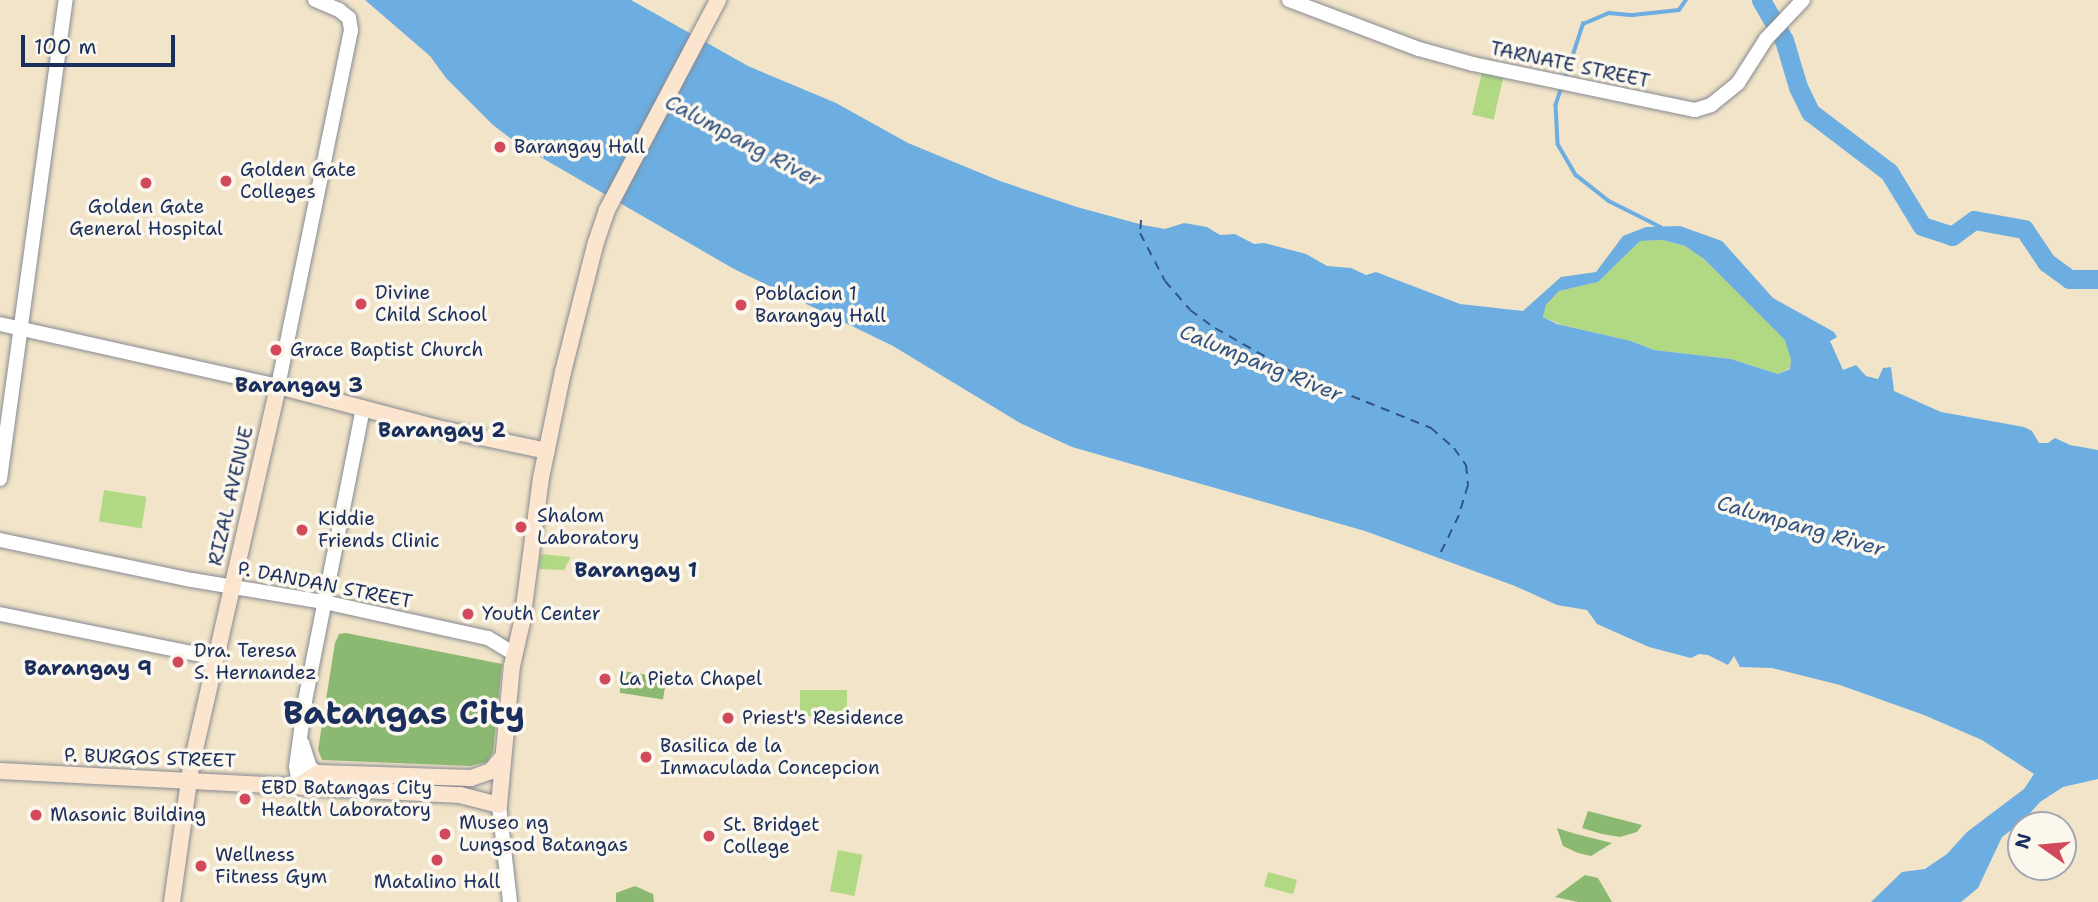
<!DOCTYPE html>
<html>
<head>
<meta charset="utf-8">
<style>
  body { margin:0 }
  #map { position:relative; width:2098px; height:902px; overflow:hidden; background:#f2e4c8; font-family:"Shantell Sans",sans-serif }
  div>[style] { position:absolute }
  .green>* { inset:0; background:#b1d984; transform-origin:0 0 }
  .forest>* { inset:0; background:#8cb972; transform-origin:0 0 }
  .water>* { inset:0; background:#6caee1 }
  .stream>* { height:3.5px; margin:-1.75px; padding:0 1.75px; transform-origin:1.75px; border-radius:1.75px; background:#6caee1 }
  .river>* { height:19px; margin:-9.5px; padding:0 9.5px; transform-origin:9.5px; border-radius:9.5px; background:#6caee1 }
  .ferry>* { height:2px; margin-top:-1px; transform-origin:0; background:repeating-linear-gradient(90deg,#335585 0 9px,transparent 0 16px) }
  .roads { filter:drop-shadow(0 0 2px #868a93) drop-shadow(0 0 2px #868a93) }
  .tertiary>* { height:14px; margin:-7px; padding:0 7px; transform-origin:7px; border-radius:7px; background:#fff }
  .secondary>* { height:16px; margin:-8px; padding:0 8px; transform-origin:8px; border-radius:8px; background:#fbe5cf }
  .dots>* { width:19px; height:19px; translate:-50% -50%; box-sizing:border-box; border:4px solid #fbf7ec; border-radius:50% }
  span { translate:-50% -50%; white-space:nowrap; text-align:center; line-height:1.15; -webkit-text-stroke:7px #fbf7ec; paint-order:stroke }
  .street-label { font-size:19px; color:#1b2f5e }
  .poi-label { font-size:19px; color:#1b2f5e }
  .left { translate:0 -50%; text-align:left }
  .water-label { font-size:21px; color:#335585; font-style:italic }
  .neighbourhood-label { font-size:21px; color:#1b2f5e; font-weight:700 }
  .town-label { font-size:33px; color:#1b2f5e; font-weight:700 }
  .north { position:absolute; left:2007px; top:811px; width:70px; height:70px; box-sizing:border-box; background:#fbf7ec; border:2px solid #a1a7b3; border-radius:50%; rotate:285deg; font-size:19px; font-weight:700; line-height:28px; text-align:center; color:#1b2f5e }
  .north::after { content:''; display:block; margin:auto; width:24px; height:32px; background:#d1495b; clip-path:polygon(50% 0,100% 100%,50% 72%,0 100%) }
  .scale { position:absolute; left:21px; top:35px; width:154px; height:32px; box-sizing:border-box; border:4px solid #1b2f5e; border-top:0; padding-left:9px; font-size:21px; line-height:24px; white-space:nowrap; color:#1b2f5e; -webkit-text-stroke:5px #fbf7ec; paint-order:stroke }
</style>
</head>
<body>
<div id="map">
  <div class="green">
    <div style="left:1482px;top:72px;width:22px;height:44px;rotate:13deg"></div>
    <div style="clip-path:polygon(1663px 240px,1685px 246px,1704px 259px,1786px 340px,1791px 360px,1790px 368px,1778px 374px,1731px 359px,1654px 350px,1631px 341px,1562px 325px,1543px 317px,1546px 305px,1559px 291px,1598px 282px,1640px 241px)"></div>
    <div style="left:104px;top:490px;width:43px;height:32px;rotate:9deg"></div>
    <div style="clip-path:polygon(541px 554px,571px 557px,564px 570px,539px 569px)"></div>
    <div style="left:800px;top:690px;width:47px;height:26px"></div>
    <div style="left:838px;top:850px;width:25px;height:42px;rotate:11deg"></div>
    <div style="left:1268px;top:872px;width:30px;height:15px;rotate:15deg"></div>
  </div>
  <div class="forest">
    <div style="clip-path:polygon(346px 633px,502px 664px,493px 752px,487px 762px,470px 766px,322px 760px,318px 750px,335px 643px,339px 634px)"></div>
    <div style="left:623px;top:671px;width:44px;height:22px;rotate:9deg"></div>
    <div style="clip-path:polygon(1588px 811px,1642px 825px,1637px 832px,1620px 837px,1602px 834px,1582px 828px)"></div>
    <div style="clip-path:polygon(1557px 828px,1576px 834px,1612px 843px,1591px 856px,1578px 853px,1563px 846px)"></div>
    <div style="clip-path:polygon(1585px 875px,1598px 878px,1612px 902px,1578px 902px,1555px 897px)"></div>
    <div style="clip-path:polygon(635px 886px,653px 894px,654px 902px,616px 902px,616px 893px)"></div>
  </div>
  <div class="water">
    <div style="clip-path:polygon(evenodd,365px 0,631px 0,748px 66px,836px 103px,908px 143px,1000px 181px,1077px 207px,1143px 225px,1165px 229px,1184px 223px,1207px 227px,1220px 235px,1235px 234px,1254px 244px,1264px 243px,1306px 254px,1327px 266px,1351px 268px,1366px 275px,1376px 272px,1460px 304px,1523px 311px,1561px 277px,1596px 272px,1623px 236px,1646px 227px,1680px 226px,1722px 241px,1773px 298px,1834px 332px,1837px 337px,1830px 341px,1843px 370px,1856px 365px,1866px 376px,1878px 379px,1883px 368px,1891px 367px,1894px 391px,1941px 412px,2024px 427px,2032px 431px,2039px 443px,2048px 443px,2055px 438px,2070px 445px,2098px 450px,2098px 779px,2063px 787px,2040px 802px,2022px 822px,2002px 837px,1978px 888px,1961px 902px,1871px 902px,1902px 872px,1925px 869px,1947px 854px,1967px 832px,2024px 789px,2034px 774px,1982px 740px,1924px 715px,1840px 685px,1772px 668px,1740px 667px,1734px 656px,1728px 665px,1708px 655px,1699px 654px,1691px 658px,1649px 647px,1597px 624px,1587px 610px,1557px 605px,1515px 586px,1365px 531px,1072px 447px,1020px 423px,893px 346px,734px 269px,518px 144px,493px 125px,446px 78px,430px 56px,365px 0,1663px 240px,1685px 246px,1704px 259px,1785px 340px,1791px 360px,1790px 369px,1778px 374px,1731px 359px,1654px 350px,1631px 341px,1557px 324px,1543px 317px,1546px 305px,1559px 291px,1598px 282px,1640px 241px,1663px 240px)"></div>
  </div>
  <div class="stream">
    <div style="left:1565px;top:79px;width:58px;rotate:-71.9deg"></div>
    <div style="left:1583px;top:24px;width:28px;rotate:-23deg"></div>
    <div style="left:1609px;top:13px;width:24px;rotate:5deg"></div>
    <div style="left:1633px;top:15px;width:46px;rotate:-6.2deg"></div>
    <div style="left:1679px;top:10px;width:12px;rotate:-55deg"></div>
    <div style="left:1562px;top:87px;width:19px;rotate:108deg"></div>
    <div style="left:1556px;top:105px;width:39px;rotate:87deg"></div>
    <div style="left:1558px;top:144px;width:36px;rotate:60deg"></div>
    <div style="left:1576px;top:175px;width:42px;rotate:38.2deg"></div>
    <div style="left:1609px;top:201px;width:58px;rotate:26.6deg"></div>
  </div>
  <div class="river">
    <div style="left:1761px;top:0;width:46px;rotate:60.1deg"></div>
    <div style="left:1784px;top:40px;width:49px;rotate:73.4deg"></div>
    <div style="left:1798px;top:87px;width:28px;rotate:64deg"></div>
    <div style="left:1810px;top:112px;width:99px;rotate:37.2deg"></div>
    <div style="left:1889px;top:172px;width:63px;rotate:58.6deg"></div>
    <div style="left:1922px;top:226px;width:32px;rotate:18deg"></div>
    <div style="left:1952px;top:236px;width:27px;rotate:-36deg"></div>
    <div style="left:1974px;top:220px;width:51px;rotate:10.2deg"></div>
    <div style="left:2024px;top:229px;width:40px;rotate:56deg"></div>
    <div style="left:2046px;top:262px;width:29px;rotate:36deg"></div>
    <div style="left:2069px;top:279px;width:29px"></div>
  </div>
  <div class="ferry">
    <div style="left:1141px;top:220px;width:13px;rotate:94deg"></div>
    <div style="left:1140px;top:233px;width:54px;rotate:62.5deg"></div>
    <div style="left:1165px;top:281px;width:38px;rotate:49deg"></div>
    <div style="left:1190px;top:310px;width:31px;rotate:36deg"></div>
    <div style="left:1215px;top:328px;width:89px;rotate:29.7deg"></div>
    <div style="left:1292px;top:372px;width:150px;rotate:21.9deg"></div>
    <div style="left:1431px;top:428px;width:30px;rotate:41deg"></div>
    <div style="left:1454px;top:448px;width:21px;rotate:55deg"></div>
    <div style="left:1466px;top:465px;width:20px;rotate:84deg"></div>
    <div style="left:1468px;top:485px;width:31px;rotate:107deg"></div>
    <div style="left:1459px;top:515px;width:48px;rotate:116deg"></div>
  </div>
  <div class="roads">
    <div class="tertiary">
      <div style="left:1289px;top:0;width:139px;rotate:20.7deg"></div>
      <div style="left:1419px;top:49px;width:56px;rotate:15.5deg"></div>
      <div style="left:1473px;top:64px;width:227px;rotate:11.7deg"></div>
      <div style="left:1695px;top:110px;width:17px;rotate:-17deg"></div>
      <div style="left:1711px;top:105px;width:35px;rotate:-39deg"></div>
      <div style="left:1738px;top:83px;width:52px;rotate:-57.5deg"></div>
      <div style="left:1766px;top:39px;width:54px;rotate:-46.5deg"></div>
      <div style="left:0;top:324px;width:285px;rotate:12.6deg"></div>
      <div style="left:278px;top:386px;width:363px;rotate:-78.4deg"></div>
      <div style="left:351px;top:30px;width:12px;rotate:-99deg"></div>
      <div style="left:349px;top:18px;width:13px;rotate:-141deg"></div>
      <div style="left:339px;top:10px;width:26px;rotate:-157deg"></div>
      <div style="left:0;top:479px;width:484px;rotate:-82.2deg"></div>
      <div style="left:0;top:540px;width:196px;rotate:11.8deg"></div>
      <div style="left:192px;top:580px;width:134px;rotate:9.5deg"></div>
      <div style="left:324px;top:602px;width:168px;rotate:12.4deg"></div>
      <div style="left:488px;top:638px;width:31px;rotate:31deg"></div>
      <div style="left:0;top:614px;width:220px;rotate:11.5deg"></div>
      <div style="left:302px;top:743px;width:26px;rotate:72deg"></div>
      <div style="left:310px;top:768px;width:9px;rotate:32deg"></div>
      <div style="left:299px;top:785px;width:18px;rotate:-99deg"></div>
      <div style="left:296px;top:767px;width:67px;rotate:-82.2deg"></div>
      <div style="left:305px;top:701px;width:299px;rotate:-78.8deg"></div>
      <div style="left:499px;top:805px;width:98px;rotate:83.5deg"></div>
    </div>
    <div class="secondary">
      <div style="left:0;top:771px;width:461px;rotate:3deg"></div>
      <div style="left:460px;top:795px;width:40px;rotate:14.4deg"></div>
      <div style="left:499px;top:805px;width:140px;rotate:-84.7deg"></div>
      <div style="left:512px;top:666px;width:45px;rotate:-77.2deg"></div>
      <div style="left:522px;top:622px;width:145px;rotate:-82.5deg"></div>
      <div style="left:541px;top:478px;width:108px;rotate:-78.3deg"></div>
      <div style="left:563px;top:372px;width:134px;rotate:-75.8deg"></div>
      <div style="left:596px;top:242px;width:34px;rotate:-71deg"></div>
      <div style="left:607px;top:210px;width:238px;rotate:-62.1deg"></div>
      <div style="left:299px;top:785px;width:22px;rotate:-32deg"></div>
      <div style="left:318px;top:773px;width:153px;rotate:1.9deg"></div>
      <div style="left:471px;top:778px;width:21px;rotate:-19deg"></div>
      <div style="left:491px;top:771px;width:17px;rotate:-50deg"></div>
      <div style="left:172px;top:902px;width:136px;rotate:-82deg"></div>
      <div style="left:191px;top:767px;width:391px;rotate:-77.1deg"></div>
      <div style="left:278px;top:386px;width:170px;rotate:14.7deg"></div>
      <div style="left:442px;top:429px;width:107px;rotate:11.8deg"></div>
    </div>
  </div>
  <div class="dots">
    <div style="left:500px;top:147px;background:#d1495b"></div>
    <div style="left:226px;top:181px;background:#d1495b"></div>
    <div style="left:146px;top:183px;background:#d1495b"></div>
    <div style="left:361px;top:304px;background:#d1495b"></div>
    <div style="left:741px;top:305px;background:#d1495b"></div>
    <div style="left:276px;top:350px;background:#d1495b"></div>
    <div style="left:521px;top:527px;background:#d1495b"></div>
    <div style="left:302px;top:530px;background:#d1495b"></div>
    <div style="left:468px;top:614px;background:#d1495b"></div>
    <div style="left:178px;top:662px;background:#d1495b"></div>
    <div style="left:605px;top:679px;background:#d1495b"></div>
    <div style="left:728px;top:718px;background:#d1495b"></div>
    <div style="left:646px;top:757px;background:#d1495b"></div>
    <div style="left:245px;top:799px;background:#d1495b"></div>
    <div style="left:36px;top:815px;background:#d1495b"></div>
    <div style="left:445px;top:834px;background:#d1495b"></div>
    <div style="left:709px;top:836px;background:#d1495b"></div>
    <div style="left:437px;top:860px;background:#d1495b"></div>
    <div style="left:201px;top:866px;background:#d1495b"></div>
  </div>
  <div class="street-label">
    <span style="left:1570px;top:65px;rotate:12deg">TARNATE STREET</span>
    <span style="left:231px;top:496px;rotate:-77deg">RIZAL AVENUE</span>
    <span style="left:325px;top:585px;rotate:11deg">P. DANDAN STREET</span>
    <span style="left:150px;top:758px;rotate:2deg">P. BURGOS STREET</span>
  </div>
  <div class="poi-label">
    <span class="left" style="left:514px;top:147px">Barangay Hall</span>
    <span class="left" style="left:240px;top:181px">Golden Gate<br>Colleges</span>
    <span style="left:146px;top:218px">Golden Gate<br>General Hospital</span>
    <span class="left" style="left:375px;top:304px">Divine<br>Child School</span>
    <span class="left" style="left:755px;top:305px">Poblacion 1<br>Barangay Hall</span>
    <span class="left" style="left:290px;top:350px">Grace Baptist Church</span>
    <span class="left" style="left:537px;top:527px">Shalom<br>Laboratory</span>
    <span class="left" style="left:318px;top:530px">Kiddie<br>Friends Clinic</span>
    <span class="left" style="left:482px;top:614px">Youth Center</span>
    <span class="left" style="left:194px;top:662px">Dra. Teresa<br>S. Hernandez</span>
    <span class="left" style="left:619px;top:679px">La Pieta Chapel</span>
    <span class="left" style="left:742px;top:718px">Priest's Residence</span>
    <span class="left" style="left:660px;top:757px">Basilica de la<br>Inmaculada Concepcion</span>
    <span class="left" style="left:261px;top:799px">EBD Batangas City<br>Health Laboratory</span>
    <span class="left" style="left:50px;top:815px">Masonic Building</span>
    <span class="left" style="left:459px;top:834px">Museo ng<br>Lungsod Batangas</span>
    <span class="left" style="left:723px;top:836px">St. Bridget<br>College</span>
    <span class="left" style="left:215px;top:866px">Wellness<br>Fitness Gym</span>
    <span style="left:437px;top:882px">Matalino Hall</span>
  </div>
  <div class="water-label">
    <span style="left:743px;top:141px;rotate:28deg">Calumpang River</span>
    <span style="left:1261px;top:363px;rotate:22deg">Calumpang River</span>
    <span style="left:1801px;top:526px;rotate:16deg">Calumpang River</span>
  </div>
  <div class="neighbourhood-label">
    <span style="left:299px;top:385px">Barangay 3</span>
    <span style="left:442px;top:430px">Barangay 2</span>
    <span style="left:636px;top:570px">Barangay 1</span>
    <span style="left:88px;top:668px">Barangay 9</span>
  </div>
  <div class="town-label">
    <span style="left:404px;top:713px">Batangas City</span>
  </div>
  <div class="north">N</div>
  <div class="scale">100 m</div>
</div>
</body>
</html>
